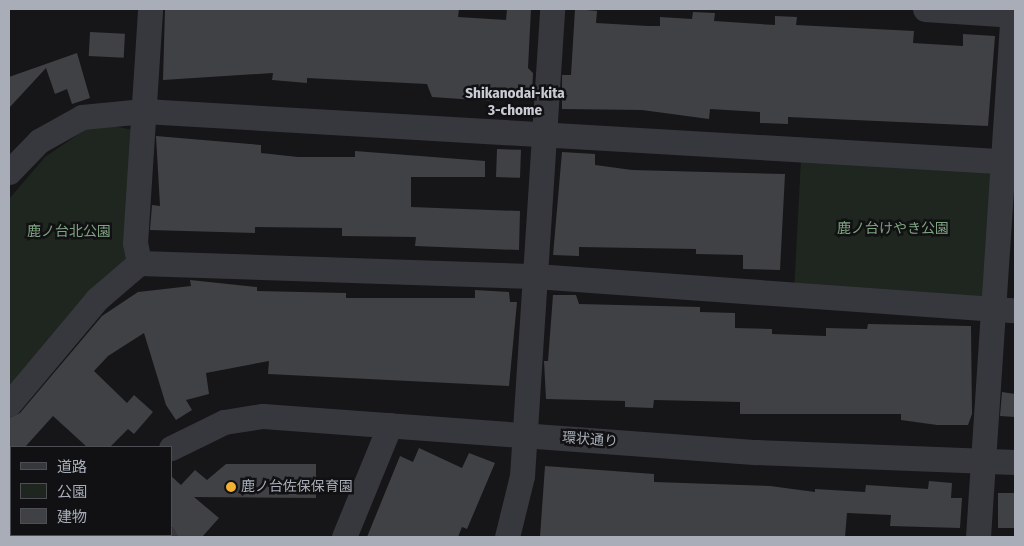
<!DOCTYPE html>
<html>
<head>
<meta charset="utf-8">
<style>
  body { margin:0 }
  #map { position:relative; width:1024px; height:546px; overflow:hidden; background:#161618; font-family:"Fira Sans Condensed","Noto Sans JP",sans-serif }
  div>[style] { position:absolute }
  .green>* { inset:0; background:#1e261f; transform-origin:0 0 }
  .building>* { inset:0; background:#404145; transform-origin:0 0 }
  .minor>* { height:25px; margin:-12.5px; padding:0 12.5px; transform-origin:12.5px; border-radius:12.5px; background:#37383d }
  .dots>* { width:14px; height:14px; translate:-50% -50%; box-sizing:border-box; border:2px solid #111113; border-radius:50% }
  span { translate:-50% -50%; white-space:nowrap; text-align:center; line-height:1.15; -webkit-text-stroke:5px #111113; paint-order:stroke }
  .park-label { font-size:14px; color:#7fa381 }
  .street-label { font-size:14px; color:#a8adb8 }
  .poi-label { font-size:14px; color:#a8adb8 }
  .left { translate:0 -50%; text-align:left }
  .neighbourhood-label { font-size:15px; color:#c9ccd4; font-weight:700 }
  .frame { position:absolute; inset:0; border:10px solid #a8adb8; pointer-events:none }
  .legend { position:absolute; left:10px; top:446px; width:162px; height:90px; box-sizing:border-box; background:#111113; border:1px solid #4d4f55; margin:0; padding:6px 9px; list-style:none; font-size:15px; color:#a8adb8 }
  .legend li { display:flex; align-items:center; gap:10px; height:25px }
  .legend b { width:25px; border:1px solid #4d4f55 }
</style>
</head>
<body>
<div id="map">
  <div class="green">
    <div style="clip-path:polygon(108px 125px,133px 130px,129px 266px,9px 390px,9px 199px,45px 157px,89px 127px)"></div>
    <div style="left:801px;top:159px;width:191px;height:128px;rotate:3deg"></div>
  </div>
  <div class="building">
    <div style="clip-path:polygon(165px 9px,459px 9px,458px 17px,506px 20px,507px 9px,531px 9px,528px 68px,533px 73px,532px 94px,491px 91px,490px 101px,432px 97px,427px 84px,307px 78px,307px 83px,272px 80px,273px 73px,163px 80px)"></div>
    <div style="clip-path:polygon(575px 9px,597px 11px,596px 23px,648px 26px,660px 26px,660px 17px,692px 19px,693px 12px,715px 13px,714px 21px,775px 25px,775px 16px,797px 17px,796px 25px,914px 31px,913px 43px,963px 46px,963px 34px,995px 36px,988px 126px,788px 117px,788px 124px,760px 123px,760px 112px,710px 109px,709px 119px,642px 110px,562px 109px,562px 75px,571px 75px)"></div>
    <div style="left:90px;top:32px;width:35px;height:24px;rotate:3deg"></div>
    <div style="clip-path:polygon(77px 53px,90px 98px,72px 104px,67px 89px,55px 94px,46px 68px,9px 108px,9px 77px)"></div>
    <div style="clip-path:polygon(156px 136px,261px 145px,261px 153px,298px 157px,355px 157px,355px 151px,485px 161px,485px 177px,411px 177px,411px 207px,520px 211px,519px 250px,415px 246px,416px 237px,342px 236px,342px 228px,255px 227px,255px 233px,150px 230px,152px 205px,160px 206px)"></div>
    <div style="left:497px;top:149px;width:24px;height:28px;rotate:2deg"></div>
    <div style="clip-path:polygon(562px 152px,595px 154px,595px 165px,632px 170px,785px 174px,780px 270px,743px 269px,743px 255px,696px 254px,696px 249px,579px 247px,579px 256px,553px 255px)"></div>
    <div style="clip-path:polygon(190px 280px,257px 287px,257px 291px,346px 293px,346px 298px,475px 298px,475px 290px,509px 292px,510px 302px,517px 302px,509px 386px,268px 374px,269px 361px,206px 373px,209px 394px,186px 400px,192px 410px,176px 420px,166px 405px,144px 333px,108px 356px,94px 371px,127px 403px,134px 395px,153px 412px,134px 434px,128px 429px,110px 447px,87px 447px,53px 416px,25px 447px,9px 447px,9px 418px,20px 413px,102px 316px,138px 292px,191px 286px)"></div>
    <div style="clip-path:polygon(553px 295px,576px 295px,579px 304px,700px 307px,700px 312px,735px 313px,735px 328px,772px 329px,772px 334px,826px 336px,826px 328px,867px 329px,868px 324px,971px 326px,972px 414px,968px 425px,937px 425px,901px 420px,901px 414px,740px 414px,740px 402px,654px 400px,653px 408px,625px 407px,625px 401px,546px 399px,544px 361px,548px 361px)"></div>
    <div style="clip-path:polygon(1002px 392px,1015px 394px,1015px 417px,1000px 416px)"></div>
    <div style="clip-path:polygon(419px 448px,462px 468px,469px 453px,495px 463px,467px 529px,462px 527px,458px 537px,367px 537px,400px 456px,413px 462px)"></div>
    <div style="clip-path:polygon(226px 464px,316px 464px,316px 498px,194px 497px,219px 518px,202px 537px,178px 537px,171px 525px,171px 476px,181px 485px,195px 470px,207px 480px)"></div>
    <div style="clip-path:polygon(545px 466px,654px 474px,654px 482px,770px 486px,815px 492px,815px 489px,865px 492px,866px 485px,928px 489px,929px 481px,952px 483px,951px 498px,962px 498px,960px 528px,890px 526px,891px 515px,847px 513px,845px 537px,540px 537px)"></div>
    <div style="left:998px;top:493px;width:17px;height:35px"></div>
  </div>
  <div class="minor">
    <div style="left:925px;top:9px;width:90px;rotate:3.8deg"></div>
    <div style="left:9px;top:172px;width:43px;rotate:-45.9deg"></div>
    <div style="left:39px;top:141px;width:49px;rotate:-29.2deg"></div>
    <div style="left:82px;top:117px;width:62px;rotate:-5.5deg"></div>
    <div style="left:144px;top:111px;width:872px;rotate:3.35deg"></div>
    <div style="left:139px;top:263px;width:20px;rotate:-101deg"></div>
    <div style="left:135px;top:243px;width:234px;rotate:-86.3deg"></div>
    <div style="left:9px;top:404px;width:137px;rotate:-50deg"></div>
    <div style="left:97px;top:299px;width:55px;rotate:-40.6deg"></div>
    <div style="left:139px;top:263px;width:396px;rotate:1.9deg"></div>
    <div style="left:535px;top:276px;width:481px;rotate:4.1deg"></div>
    <div style="left:171px;top:448px;width:59px;rotate:-26.1deg"></div>
    <div style="left:224px;top:422px;width:39px;rotate:-9deg"></div>
    <div style="left:263px;top:416px;width:495px;rotate:4.2deg"></div>
    <div style="left:757px;top:452px;width:258px;rotate:2.2deg"></div>
    <div style="left:9px;top:482px;width:3px;rotate:45deg"></div>
    <div style="left:65px;top:535px;width:4px;rotate:34deg"></div>
    <div style="left:161px;top:535px;width:4px;rotate:34deg"></div>
    <div style="left:344px;top:537px;width:121px;rotate:-67.7deg"></div>
    <div style="left:507px;top:537px;width:63px;rotate:-76.2deg"></div>
    <div style="left:522px;top:476px;width:468px;rotate:-86.3deg"></div>
    <div style="left:978px;top:537px;width:529px;rotate:-86.21deg"></div>
  </div>
  <div class="dots">
    <div style="left:231px;top:487px;background:#f2b134"></div>
  </div>
  <div class="park-label">
    <span style="left:893px;top:229px">鹿ノ台けやき公園</span>
    <span style="left:69px;top:232px">鹿ノ台北公園</span>
  </div>
  <div class="street-label">
    <span style="left:590px;top:440px;rotate:4deg">環状通り</span>
  </div>
  <div class="poi-label">
    <span class="left" style="left:241px;top:487px">鹿ノ台佐保保育園</span>
  </div>
  <div class="neighbourhood-label">
    <span style="left:515px;top:102px">Shikanodai-kita<br>3-chome</span>
  </div>
  <div class="frame"></div>
  <ul class="legend">
  <li><b style="height:6px;background:#37383d"></b>道路</li>
  <li><b style="height:14px;background:#1e261f"></b>公園</li>
  <li><b style="height:14px;background:#404145"></b>建物</li>
  </ul>
</div>
</body>
</html>
